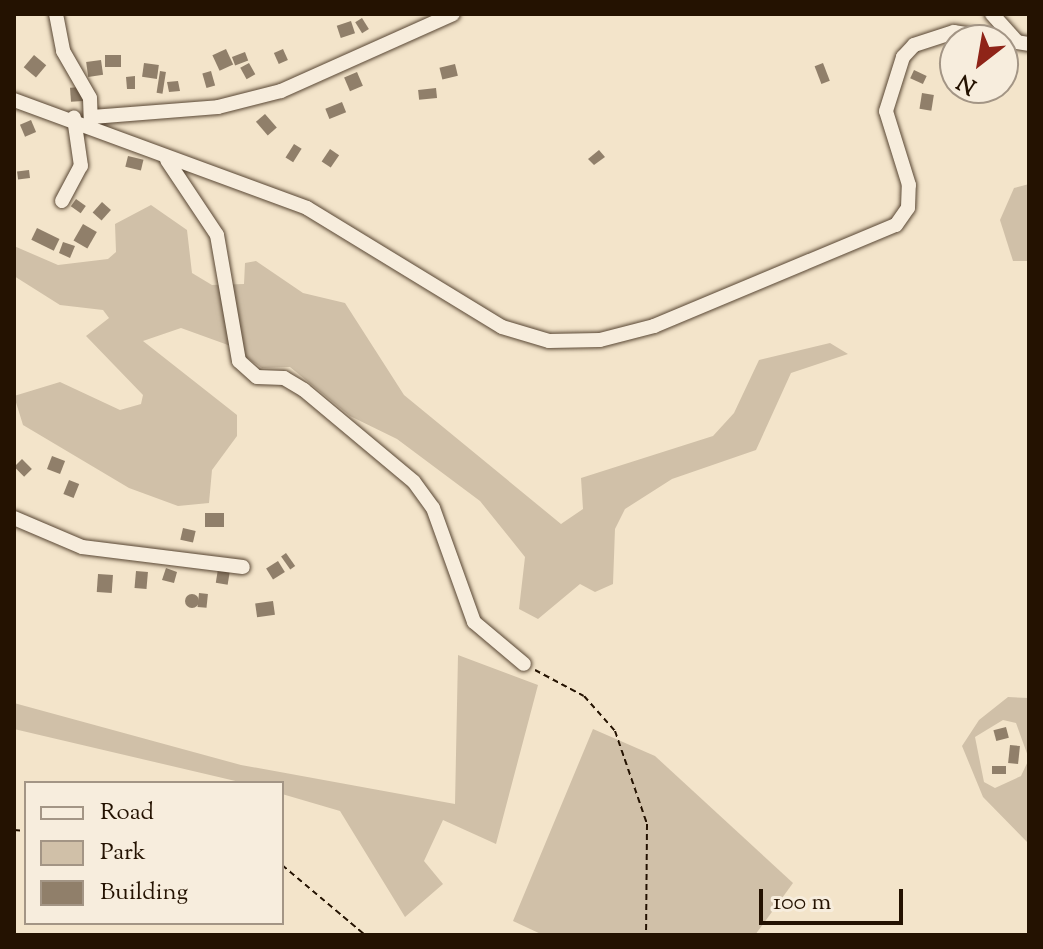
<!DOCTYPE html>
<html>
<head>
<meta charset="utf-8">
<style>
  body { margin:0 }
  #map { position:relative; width:1043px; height:949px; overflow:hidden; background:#f3e4ca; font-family:"Sorts Mill Goudy",serif }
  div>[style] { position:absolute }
  .green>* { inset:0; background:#d0c0a8 }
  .building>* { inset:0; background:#907f6a; transform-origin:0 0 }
  .round { border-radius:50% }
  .path>* { height:2px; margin-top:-1px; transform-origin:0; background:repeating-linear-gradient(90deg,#241201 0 6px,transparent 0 10px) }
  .roads { filter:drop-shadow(0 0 2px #584633) drop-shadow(0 0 2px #584633) }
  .minor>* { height:14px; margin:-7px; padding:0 7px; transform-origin:7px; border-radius:7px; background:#f7eddd }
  span { translate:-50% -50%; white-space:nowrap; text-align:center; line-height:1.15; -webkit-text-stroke:7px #f7eddd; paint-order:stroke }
  .frame { position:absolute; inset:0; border:16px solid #241201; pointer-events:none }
  .legend { position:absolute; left:24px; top:781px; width:260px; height:144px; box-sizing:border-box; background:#f7eddd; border:2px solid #a39585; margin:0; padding:10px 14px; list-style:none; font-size:24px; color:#241201 }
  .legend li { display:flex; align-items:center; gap:16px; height:40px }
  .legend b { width:40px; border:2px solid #a39585 }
  .north { position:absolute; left:939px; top:24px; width:80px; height:80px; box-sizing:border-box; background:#f7eddd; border:2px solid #a39585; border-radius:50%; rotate:211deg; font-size:22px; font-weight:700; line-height:32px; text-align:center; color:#241201 }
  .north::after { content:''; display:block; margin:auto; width:28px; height:36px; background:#8f2418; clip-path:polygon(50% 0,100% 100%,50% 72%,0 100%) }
  .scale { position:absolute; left:759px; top:889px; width:144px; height:36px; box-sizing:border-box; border:4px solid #241201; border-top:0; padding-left:10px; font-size:24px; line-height:28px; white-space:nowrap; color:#241201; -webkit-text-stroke:6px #f7eddd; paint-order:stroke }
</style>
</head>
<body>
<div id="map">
  <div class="green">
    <div style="clip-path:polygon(1029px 184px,1029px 261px,1013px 261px,1000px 220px,1014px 188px)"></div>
    <div style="clip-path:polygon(151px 205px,187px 230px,192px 273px,212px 285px,244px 284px,245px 263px,256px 261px,303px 293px,345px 303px,404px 395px,561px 524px,583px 509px,581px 478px,713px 436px,734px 413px,759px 360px,830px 343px,848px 354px,791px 373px,756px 450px,672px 479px,625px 509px,615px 529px,613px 584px,595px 592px,580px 584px,538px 619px,519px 609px,525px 557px,480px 501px,397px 439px,350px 416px,290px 367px,262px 368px,228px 345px,181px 328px,143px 341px,237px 415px,237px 436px,212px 470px,209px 503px,178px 506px,129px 488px,23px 425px,14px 396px,60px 382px,120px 410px,141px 404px,143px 395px,86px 336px,109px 318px,103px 310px,60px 305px,14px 276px,14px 246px,58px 265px,108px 259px,116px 252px,115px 224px)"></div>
    <div style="clip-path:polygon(458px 655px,538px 685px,496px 844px,443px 820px,424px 861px,443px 884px,405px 917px,340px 811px,282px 794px,282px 783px,244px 783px,14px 729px,14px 703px,241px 765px,455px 804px)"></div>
    <div style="clip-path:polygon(evenodd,1008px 697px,1029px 698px,1029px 844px,983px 797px,962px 746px,979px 720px,1008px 697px,1003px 720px,1016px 723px,1029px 759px,1021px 776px,995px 788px,984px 782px,975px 737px,1003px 720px)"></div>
    <div style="clip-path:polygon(593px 729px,655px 756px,793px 883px,755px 935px,543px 935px,513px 921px)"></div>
  </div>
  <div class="building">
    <div style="left:362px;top:18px;width:13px;height:8px;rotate:58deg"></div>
    <div style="left:351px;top:21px;width:13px;height:15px;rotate:72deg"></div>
    <div style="left:226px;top:49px;width:17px;height:15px;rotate:65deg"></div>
    <div style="left:283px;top:49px;width:12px;height:10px;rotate:66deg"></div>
    <div style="left:245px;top:52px;width:9px;height:14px;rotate:69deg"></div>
    <div style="left:34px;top:55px;width:16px;height:16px;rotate:40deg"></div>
    <div style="left:105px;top:55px;width:16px;height:12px"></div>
    <div style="left:101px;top:60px;width:15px;height:15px;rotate:82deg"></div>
    <div style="left:144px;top:63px;width:15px;height:14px;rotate:8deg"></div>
    <div style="left:249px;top:63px;width:13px;height:10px;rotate:61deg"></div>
    <div style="left:823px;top:63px;width:19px;height:9px;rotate:69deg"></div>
    <div style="left:455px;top:64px;width:12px;height:16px;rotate:76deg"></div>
    <div style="left:914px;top:70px;width:14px;height:9px;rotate:25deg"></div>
    <div style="left:160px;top:71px;width:6px;height:22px;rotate:9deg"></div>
    <div style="left:211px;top:71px;width:15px;height:9px;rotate:74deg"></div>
    <div style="left:357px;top:72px;width:15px;height:14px;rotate:67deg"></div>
    <div style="clip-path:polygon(135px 76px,135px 89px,127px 89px,126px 77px)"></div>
    <div style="clip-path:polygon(178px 81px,180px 91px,169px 92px,167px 82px)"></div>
    <div style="left:82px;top:87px;width:14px;height:12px;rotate:86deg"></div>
    <div style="left:436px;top:88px;width:10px;height:18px;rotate:84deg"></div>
    <div style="left:922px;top:93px;width:12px;height:16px;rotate:9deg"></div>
    <div style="left:342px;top:102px;width:11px;height:18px;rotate:68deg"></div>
    <div style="left:265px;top:114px;width:18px;height:12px;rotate:49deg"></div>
    <div style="left:31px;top:120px;width:13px;height:12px;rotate:67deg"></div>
    <div style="left:294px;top:144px;width:9px;height:16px;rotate:32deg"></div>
    <div style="left:330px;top:149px;width:11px;height:15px;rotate:34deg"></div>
    <div style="clip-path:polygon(599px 150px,605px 157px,594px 165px,588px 159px)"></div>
    <div style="left:128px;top:156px;width:16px;height:11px;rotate:14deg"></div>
    <div style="left:29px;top:170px;width:8px;height:12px;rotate:83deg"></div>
    <div style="left:76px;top:199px;width:12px;height:9px;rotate:35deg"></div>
    <div style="left:102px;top:202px;width:12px;height:14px;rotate:42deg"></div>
    <div style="left:83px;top:224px;width:16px;height:19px;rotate:30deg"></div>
    <div style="left:37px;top:228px;width:25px;height:13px;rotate:26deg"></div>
    <div style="clip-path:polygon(63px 242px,75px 246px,70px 258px,59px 253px)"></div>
    <div style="left:52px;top:456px;width:14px;height:14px;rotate:21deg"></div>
    <div style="left:22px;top:459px;width:14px;height:11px;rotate:45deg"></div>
    <div style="left:69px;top:480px;width:11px;height:15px;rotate:22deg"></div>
    <div style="left:205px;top:513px;width:19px;height:14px"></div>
    <div style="left:183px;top:528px;width:13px;height:12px;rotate:13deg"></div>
    <div style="left:286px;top:553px;width:16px;height:6px;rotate:55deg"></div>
    <div style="left:278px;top:561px;width:13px;height:14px;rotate:58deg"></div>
    <div style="clip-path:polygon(166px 568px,177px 572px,174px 583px,162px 580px)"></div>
    <div style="left:218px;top:569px;width:12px;height:14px;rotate:9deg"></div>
    <div style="left:136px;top:571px;width:12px;height:17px;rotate:5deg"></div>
    <div style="left:98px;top:574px;width:15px;height:18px;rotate:4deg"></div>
    <div style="left:199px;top:593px;width:9px;height:14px;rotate:6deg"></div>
    <div class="round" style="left:185px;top:594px;width:14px;height:14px"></div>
    <div style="left:273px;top:601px;width:14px;height:18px;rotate:82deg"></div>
    <div style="left:1006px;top:727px;width:11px;height:13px;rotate:75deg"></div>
    <div style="left:1010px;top:745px;width:10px;height:18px;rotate:6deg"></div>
    <div style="left:1006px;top:766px;width:8px;height:14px;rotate:90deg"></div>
  </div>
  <div class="path">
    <div style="left:535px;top:670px;width:55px;rotate:28deg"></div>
    <div style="left:584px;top:696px;width:47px;rotate:48.5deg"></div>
    <div style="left:615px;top:731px;width:98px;rotate:71deg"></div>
    <div style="left:647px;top:824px;width:111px;rotate:90.5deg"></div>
    <div style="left:14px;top:830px;width:12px;rotate:5deg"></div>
    <div style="left:282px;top:865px;width:109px;rotate:40.1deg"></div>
  </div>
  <div class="roads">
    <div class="minor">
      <div style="left:56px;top:14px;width:38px;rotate:79deg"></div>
      <div style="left:63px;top:51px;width:54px;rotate:60.1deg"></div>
      <div style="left:90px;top:98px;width:25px;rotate:88deg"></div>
      <div style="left:992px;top:14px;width:36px;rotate:48deg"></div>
      <div style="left:14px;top:100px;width:312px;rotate:20.2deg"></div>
      <div style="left:307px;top:208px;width:228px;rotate:31.4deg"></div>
      <div style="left:502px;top:327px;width:49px;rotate:16.6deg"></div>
      <div style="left:549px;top:341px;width:51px;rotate:-1.1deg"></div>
      <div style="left:600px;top:340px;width:56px;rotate:-14.5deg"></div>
      <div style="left:654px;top:326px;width:262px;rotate:-22.7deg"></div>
      <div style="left:896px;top:225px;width:21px;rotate:-55deg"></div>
      <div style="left:908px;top:208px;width:23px;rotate:-88deg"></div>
      <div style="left:909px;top:185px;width:77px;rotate:-107.3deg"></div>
      <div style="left:886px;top:111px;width:57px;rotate:-72.5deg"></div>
      <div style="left:903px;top:57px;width:16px;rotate:-47deg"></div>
      <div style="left:914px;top:45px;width:42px;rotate:-18deg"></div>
      <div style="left:954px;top:32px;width:76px;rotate:9.1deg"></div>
      <div style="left:92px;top:117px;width:126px;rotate:-4.5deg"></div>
      <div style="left:218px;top:107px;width:65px;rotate:-14.3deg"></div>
      <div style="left:281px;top:91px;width:188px;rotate:-24.1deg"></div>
      <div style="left:167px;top:160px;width:90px;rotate:56.3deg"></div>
      <div style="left:217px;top:235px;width:128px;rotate:80.1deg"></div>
      <div style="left:239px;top:361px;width:24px;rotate:42deg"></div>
      <div style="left:257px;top:377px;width:27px;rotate:2deg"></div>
      <div style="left:284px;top:378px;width:23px;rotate:31deg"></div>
      <div style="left:304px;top:390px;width:143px;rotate:39.9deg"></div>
      <div style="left:414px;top:482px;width:32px;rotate:54deg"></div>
      <div style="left:433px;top:508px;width:121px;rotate:70.2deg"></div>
      <div style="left:474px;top:622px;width:65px;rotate:40deg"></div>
      <div style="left:62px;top:201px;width:40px;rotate:-62deg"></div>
      <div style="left:81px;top:166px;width:49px;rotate:-98.3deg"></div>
      <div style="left:14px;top:518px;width:74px;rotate:23.1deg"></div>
      <div style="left:82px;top:547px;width:162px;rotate:7.1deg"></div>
    </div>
  </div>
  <div class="frame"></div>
  <ul class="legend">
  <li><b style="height:10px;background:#f7eddd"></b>Road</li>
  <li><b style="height:22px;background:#d0c0a8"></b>Park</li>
  <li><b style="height:22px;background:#907f6a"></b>Building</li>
  </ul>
  <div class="north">N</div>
  <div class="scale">100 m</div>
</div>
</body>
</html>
